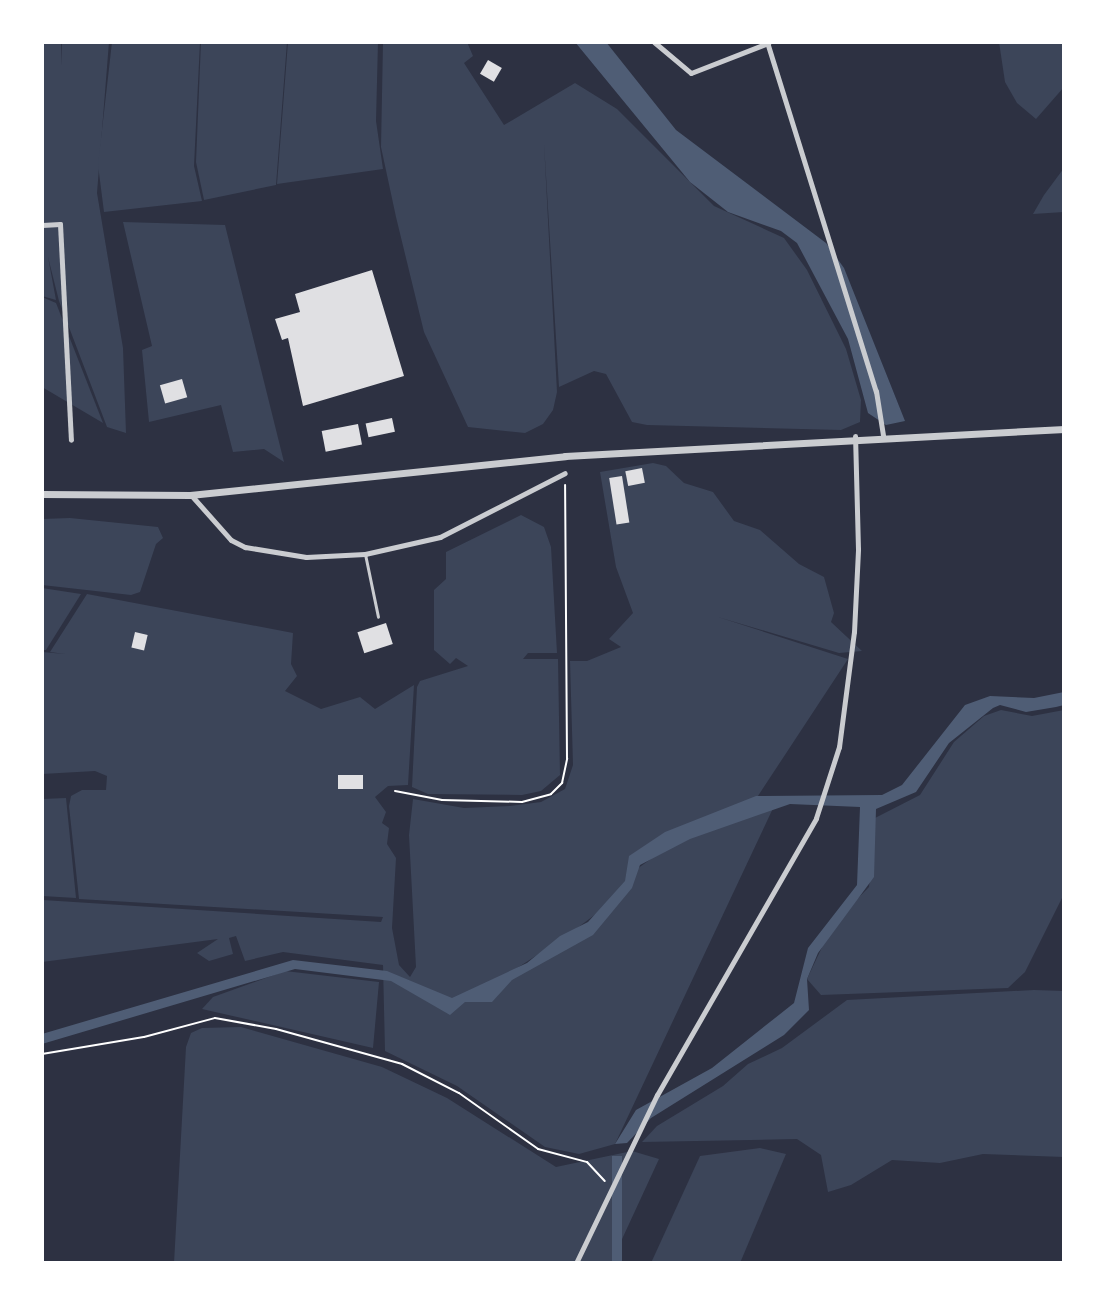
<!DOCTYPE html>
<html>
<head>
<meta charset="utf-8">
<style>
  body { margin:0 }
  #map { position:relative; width:1106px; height:1305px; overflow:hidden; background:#2d3142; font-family:Spectral,serif }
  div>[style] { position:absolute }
  .green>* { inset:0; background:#3c4559 }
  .water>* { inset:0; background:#4f5d75; transform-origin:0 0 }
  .building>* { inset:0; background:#e0e0e3; transform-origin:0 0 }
  .path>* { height:2px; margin:-1px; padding:0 1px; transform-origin:1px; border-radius:1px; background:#fff }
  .service>* { height:3px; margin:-1.5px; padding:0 1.5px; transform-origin:1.5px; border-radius:1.5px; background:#caccd0 }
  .minor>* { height:5px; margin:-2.5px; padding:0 2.5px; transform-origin:2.5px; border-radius:2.5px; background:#caccd0 }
  .tertiary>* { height:7px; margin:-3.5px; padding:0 3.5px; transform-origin:3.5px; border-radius:3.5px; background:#caccd0 }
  span { translate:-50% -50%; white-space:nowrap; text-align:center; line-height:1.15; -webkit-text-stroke:7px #fff; paint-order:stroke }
  .frame { position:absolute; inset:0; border:44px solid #fff; pointer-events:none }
</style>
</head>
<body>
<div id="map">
  <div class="green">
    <div style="clip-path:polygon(42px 42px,61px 42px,61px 66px,62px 42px,109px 42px,97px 193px,123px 348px,126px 433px,107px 427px,59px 301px,48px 257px,56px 300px,42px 296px)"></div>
    <div style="clip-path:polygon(112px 42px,200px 42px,194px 166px,202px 201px,104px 212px,98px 165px)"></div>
    <div style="clip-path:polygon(201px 42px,287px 42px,276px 185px,204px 200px,196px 162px)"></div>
    <div style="clip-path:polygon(288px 42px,378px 42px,376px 121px,383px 169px,277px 184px)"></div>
    <div style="clip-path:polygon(383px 42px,467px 42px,473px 56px,464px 63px,504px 125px,575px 83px,617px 109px,714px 206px,784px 238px,807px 270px,846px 349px,861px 400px,860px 422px,841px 430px,647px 425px,632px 422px,606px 374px,594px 371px,559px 387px,544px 143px,557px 392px,553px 410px,543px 424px,525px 433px,468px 427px,424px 332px,396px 217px,381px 147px)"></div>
    <div style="clip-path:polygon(999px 42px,1064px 42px,1064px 87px,1036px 119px,1017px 103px,1005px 82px)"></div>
    <div style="clip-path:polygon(1064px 168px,1064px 212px,1033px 214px,1044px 195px)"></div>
    <div style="clip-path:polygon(123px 222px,225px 225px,284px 462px,264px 449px,233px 452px,221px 405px,149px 422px,142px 350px,152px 346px)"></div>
    <div style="clip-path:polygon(42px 297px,56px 303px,103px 423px,42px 387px)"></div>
    <div style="clip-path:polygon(evenodd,653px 463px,666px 466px,684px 483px,713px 492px,734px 521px,760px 530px,799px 564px,824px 577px,834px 613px,831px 622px,862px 651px,839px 653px,718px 617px,848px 659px,756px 799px,632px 860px,630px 874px,687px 833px,775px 804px,615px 1144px,579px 1154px,545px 1147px,457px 1086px,385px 1051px,383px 965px,283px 952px,245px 961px,236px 936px,229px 938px,233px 954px,209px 961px,197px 953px,218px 939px,42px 962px,43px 900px,381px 922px,383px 917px,79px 899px,69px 806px,71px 796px,82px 790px,106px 790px,107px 776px,95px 771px,42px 774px,42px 652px,65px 654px,50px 652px,87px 594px,293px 633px,291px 664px,297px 676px,285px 691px,321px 709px,360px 697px,375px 709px,414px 685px,408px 785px,388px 786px,375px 797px,386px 812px,382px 823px,389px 828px,387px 844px,396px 858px,392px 928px,399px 965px,410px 977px,416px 967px,409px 835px,413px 799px,464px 808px,510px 806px,541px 802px,565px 789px,573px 765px,570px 661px,587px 661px,621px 647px,609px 639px,633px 613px,616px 567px,600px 472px,653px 463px,604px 908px,582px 932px,505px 976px,569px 934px,604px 908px)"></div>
    <div style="clip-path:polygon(521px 515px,544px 527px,551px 547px,557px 653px,528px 653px,523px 659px,558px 659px,560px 775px,541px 791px,522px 795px,428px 794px,412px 787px,417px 687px,420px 681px,468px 666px,456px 658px,450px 664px,434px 650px,434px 590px,446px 579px,446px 552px)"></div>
    <div style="clip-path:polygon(70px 518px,158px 527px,163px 538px,156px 544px,140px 592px,131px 595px,42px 585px,42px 519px)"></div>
    <div style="clip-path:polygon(42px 588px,81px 594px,46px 650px,42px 650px)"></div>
    <div style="clip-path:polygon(1001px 710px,1032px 716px,1064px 710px,1064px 894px,1025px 972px,1008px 988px,821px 995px,807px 979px,833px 924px,869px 887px,875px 818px,920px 795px,954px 742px,984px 716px)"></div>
    <div style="clip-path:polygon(66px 798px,76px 898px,42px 896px,42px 799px)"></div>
    <div style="clip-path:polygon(285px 971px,379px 982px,373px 1048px,202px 1009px,213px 997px)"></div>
    <div style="clip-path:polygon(1034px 990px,1064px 991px,1064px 1157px,983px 1154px,940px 1163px,892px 1160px,851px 1185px,828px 1192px,821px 1155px,797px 1139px,642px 1142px,657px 1126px,723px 1086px,748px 1064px,782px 1048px,847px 1000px)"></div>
    <div style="clip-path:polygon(241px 1027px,382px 1067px,447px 1098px,556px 1167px,632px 1151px,659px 1159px,611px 1263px,174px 1263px,186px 1047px,191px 1033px,202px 1028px)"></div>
    <div style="clip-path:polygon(760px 1148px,786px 1154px,740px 1263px,651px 1263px,700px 1156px)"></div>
  </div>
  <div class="water">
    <div style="clip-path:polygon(575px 42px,606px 42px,676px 130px,826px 243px,844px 268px,905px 421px,886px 425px,868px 413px,848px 339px,797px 243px,781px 231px,728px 212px,690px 182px)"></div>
    <div style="clip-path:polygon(1064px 692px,1064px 705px,1056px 707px,1026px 712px,1000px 705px,993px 708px,949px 743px,916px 792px,876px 809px,874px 877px,818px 953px,807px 979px,809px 1010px,784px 1035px,651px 1118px,627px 1143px,615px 1144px,636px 1110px,712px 1068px,794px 1003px,808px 948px,857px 885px,860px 807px,790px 804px,690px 839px,640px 865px,632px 888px,593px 935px,512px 980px,492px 1002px,465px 1002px,450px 1015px,391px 981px,295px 969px,42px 1044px,42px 1034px,293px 960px,387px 971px,452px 998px,527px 963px,560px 936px,588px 922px,625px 881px,629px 856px,665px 832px,756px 796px,882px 795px,902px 785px,965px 705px,990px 696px,1034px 698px)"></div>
    <div style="left:612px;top:1156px;width:10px;height:118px"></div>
  </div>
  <div class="building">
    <div style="left:488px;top:60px;width:16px;height:16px;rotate:30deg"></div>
    <div style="clip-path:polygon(372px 270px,404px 376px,303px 406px,288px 338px,282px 340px,275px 319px,300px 312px,295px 294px)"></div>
    <div style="left:182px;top:379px;width:19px;height:23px;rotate:74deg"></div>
    <div style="left:392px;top:418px;width:14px;height:27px;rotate:78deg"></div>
    <div style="left:358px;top:424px;width:21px;height:37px;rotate:79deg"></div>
    <div style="left:642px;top:468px;width:15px;height:17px;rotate:79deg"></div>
    <div style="left:622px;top:476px;width:47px;height:13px;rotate:81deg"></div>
    <div style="left:386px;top:623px;width:22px;height:30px;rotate:72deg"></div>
    <div style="left:135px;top:632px;width:13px;height:16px;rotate:13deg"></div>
    <div style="left:338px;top:775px;width:25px;height:14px"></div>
  </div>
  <div class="path">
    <div style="left:395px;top:791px;width:48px;rotate:10.8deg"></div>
    <div style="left:442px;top:800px;width:80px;rotate:1.4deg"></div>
    <div style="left:522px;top:802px;width:30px;rotate:-15deg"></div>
    <div style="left:551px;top:794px;width:16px;rotate:-45deg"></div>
    <div style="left:562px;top:783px;width:25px;rotate:-78deg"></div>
    <div style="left:567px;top:759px;width:274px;rotate:-90.4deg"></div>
    <div style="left:42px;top:1054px;width:103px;rotate:-9.5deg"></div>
    <div style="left:144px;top:1037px;width:73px;rotate:-15deg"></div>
    <div style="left:215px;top:1018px;width:62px;rotate:10.2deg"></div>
    <div style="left:276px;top:1029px;width:131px;rotate:15.5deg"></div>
    <div style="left:402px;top:1064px;width:64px;rotate:27deg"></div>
    <div style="left:459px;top:1093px;width:97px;rotate:35.3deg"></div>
    <div style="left:538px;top:1149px;width:51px;rotate:14.9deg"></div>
    <div style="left:587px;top:1162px;width:26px;rotate:47deg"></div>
  </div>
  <div class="service">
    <div style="left:365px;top:554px;width:64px;rotate:78.3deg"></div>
  </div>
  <div class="minor">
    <div style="left:654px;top:42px;width:48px;rotate:40deg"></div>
    <div style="left:691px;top:73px;width:83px;rotate:-21.3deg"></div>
    <div style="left:767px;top:42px;width:366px;rotate:72.7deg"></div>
    <div style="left:876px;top:391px;width:45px;rotate:81deg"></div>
    <div style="left:42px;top:225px;width:18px;rotate:-3deg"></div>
    <div style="left:60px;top:224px;width:216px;rotate:87.1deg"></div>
    <div style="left:191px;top:495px;width:60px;rotate:48.4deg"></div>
    <div style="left:231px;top:540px;width:16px;rotate:27deg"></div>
    <div style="left:245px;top:547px;width:62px;rotate:9.3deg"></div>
    <div style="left:306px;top:557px;width:59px;rotate:-2.9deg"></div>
    <div style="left:365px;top:554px;width:77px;rotate:-12.8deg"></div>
    <div style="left:440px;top:537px;width:140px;rotate:-27.1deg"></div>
    <div style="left:576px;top:1263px;width:187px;rotate:-64.3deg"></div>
    <div style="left:657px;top:1095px;width:319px;rotate:-60.1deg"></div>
    <div style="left:816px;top:818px;width:75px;rotate:-72.1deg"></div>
    <div style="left:839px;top:747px;width:116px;rotate:-82.6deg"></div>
    <div style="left:854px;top:632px;width:83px;rotate:-87.2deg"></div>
    <div style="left:858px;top:549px;width:113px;rotate:-91.5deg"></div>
  </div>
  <div class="tertiary">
    <div style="left:42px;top:494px;width:148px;rotate:0.4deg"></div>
    <div style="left:190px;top:495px;width:377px;rotate:-5.9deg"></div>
    <div style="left:565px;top:456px;width:500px;rotate:-3.1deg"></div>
  </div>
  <div class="frame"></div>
</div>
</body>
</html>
